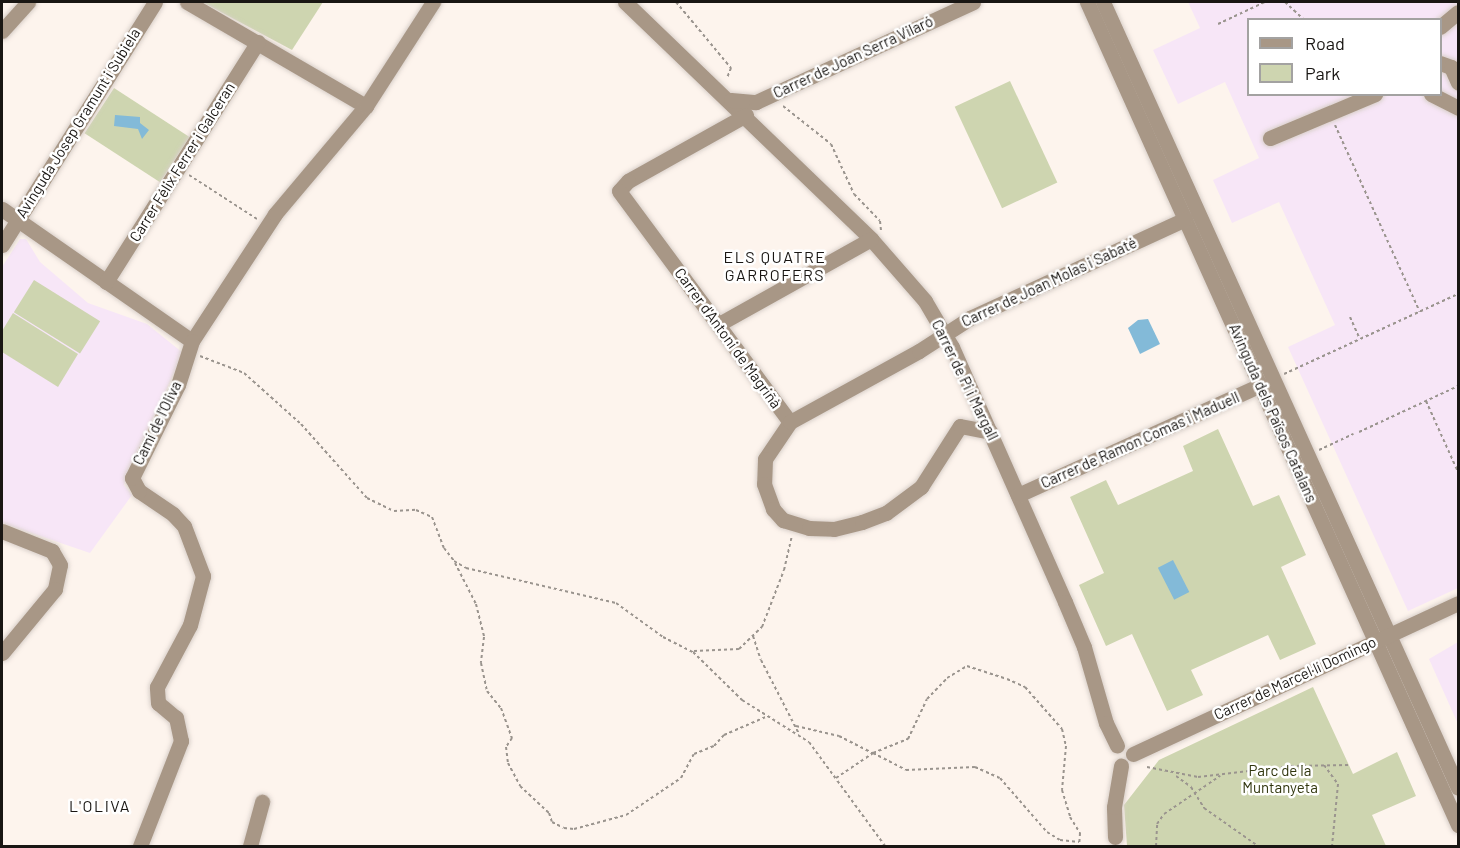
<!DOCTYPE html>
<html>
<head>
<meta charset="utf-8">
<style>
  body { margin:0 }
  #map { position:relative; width:1460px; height:848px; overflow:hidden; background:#fdf4ed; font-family:Barlow,sans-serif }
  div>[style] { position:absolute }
  .education>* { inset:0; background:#f7e6f7 }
  .green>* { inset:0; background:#ced5b0; transform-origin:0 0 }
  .water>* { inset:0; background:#83bad8; transform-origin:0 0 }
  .path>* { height:2px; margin-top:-1px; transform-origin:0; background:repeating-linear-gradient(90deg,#9a948e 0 3px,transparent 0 6px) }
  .roads { filter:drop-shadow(0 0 2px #d9d0ca) drop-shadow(0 0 2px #d9d0ca) }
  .minor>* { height:15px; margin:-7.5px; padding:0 7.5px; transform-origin:7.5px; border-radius:7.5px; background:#a89786 }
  span { translate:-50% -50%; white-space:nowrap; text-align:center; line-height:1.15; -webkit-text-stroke:5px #fff; paint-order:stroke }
  .street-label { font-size:15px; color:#191613 }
  .park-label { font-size:15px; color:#31360e }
  .neighbourhood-label { font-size:16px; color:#191613; letter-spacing:1.5px }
  .frame { position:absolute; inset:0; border:3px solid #191613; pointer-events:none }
  .legend { position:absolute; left:1247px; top:18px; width:195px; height:78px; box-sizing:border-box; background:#fff; border:2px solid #a3a2a1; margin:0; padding:8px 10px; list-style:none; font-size:18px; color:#191613 }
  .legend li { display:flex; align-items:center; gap:12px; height:30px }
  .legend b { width:30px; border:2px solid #a3a2a1 }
</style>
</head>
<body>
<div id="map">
  <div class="education">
    <div style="clip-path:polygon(evenodd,1188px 2px,1458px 2px,1458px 588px,1408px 611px,1288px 347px,1335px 325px,1279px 202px,1232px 223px,1213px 180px,1259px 158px,1225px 82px,1178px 104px,1153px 50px,1200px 28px,1188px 2px,1248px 20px,1440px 20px,1440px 94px,1248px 94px,1248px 20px)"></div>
    <div style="clip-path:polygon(20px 239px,26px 239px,40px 262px,88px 303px,147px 324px,183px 353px,127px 475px,124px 485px,132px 495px,90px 553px,2px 523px,2px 267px)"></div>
    <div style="clip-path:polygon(1458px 642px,1458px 724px,1429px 659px)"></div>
  </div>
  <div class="green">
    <div style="clip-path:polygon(202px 2px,323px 2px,292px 50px)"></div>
    <div style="left:1010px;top:81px;width:112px;height:61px;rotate:65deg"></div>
    <div style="left:114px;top:88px;width:90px;height:54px;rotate:33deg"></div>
    <div style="left:34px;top:280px;width:78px;height:38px;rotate:32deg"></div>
    <div style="clip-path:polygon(13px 313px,78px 354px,58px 387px,2px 352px,2px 331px)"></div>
    <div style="clip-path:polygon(1218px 429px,1253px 506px,1279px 495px,1306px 555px,1281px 567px,1316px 644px,1280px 660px,1268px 635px,1191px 670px,1203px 695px,1167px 711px,1132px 634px,1106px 646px,1079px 585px,1104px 573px,1070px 497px,1106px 480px,1118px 505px,1193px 471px,1183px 446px)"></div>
    <div style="clip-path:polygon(1313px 687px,1353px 774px,1397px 752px,1416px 796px,1372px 815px,1386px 846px,1127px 846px,1124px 805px,1159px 760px)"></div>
  </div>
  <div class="water">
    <div style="clip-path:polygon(115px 115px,140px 117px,140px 123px,149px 130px,142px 139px,138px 129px,114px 126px)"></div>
    <div style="clip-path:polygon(1148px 319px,1160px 344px,1140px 354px,1128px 328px,1138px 320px)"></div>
    <div style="left:1173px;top:560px;width:36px;height:17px;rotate:63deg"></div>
  </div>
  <div class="path">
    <div style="left:676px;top:2px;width:86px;rotate:50.2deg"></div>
    <div style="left:731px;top:68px;width:11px;rotate:112deg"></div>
    <div style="left:1285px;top:2px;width:26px;rotate:43deg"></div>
    <div style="left:1218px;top:24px;width:52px;rotate:-25.1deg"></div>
    <div style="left:783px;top:106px;width:61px;rotate:38.4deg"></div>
    <div style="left:831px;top:144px;width:55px;rotate:65.3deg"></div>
    <div style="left:854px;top:194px;width:37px;rotate:46deg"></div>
    <div style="left:880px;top:221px;width:10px;rotate:84deg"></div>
    <div style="left:1335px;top:125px;width:205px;rotate:65.6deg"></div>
    <div style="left:189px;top:175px;width:81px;rotate:32.9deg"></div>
    <div style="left:1350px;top:317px;width:24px;rotate:66deg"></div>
    <div style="left:200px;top:356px;width:47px;rotate:21.1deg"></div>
    <div style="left:244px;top:373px;width:76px;rotate:41.8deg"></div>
    <div style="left:301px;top:424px;width:99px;rotate:48.3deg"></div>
    <div style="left:367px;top:498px;width:30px;rotate:26deg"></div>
    <div style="left:394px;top:511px;width:22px;rotate:-3deg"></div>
    <div style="left:416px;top:510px;width:17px;rotate:24deg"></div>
    <div style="left:432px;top:517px;width:33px;rotate:69deg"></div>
    <div style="left:444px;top:548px;width:16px;rotate:52deg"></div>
    <div style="left:454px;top:561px;width:14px;rotate:30deg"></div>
    <div style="left:466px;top:568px;width:154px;rotate:13.1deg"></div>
    <div style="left:616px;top:603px;width:58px;rotate:35.9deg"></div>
    <div style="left:663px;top:637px;width:34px;rotate:27deg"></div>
    <div style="left:693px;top:652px;width:69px;rotate:44.4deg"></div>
    <div style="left:742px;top:700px;width:79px;rotate:32.1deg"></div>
    <div style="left:809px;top:742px;width:129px;rotate:53.8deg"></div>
    <div style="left:1284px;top:374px;width:192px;rotate:-24.7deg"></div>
    <div style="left:1426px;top:401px;width:78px;rotate:65.7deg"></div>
    <div style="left:1359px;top:432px;width:109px;rotate:-24.9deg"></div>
    <div style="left:1319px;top:450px;width:38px;rotate:-25deg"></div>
    <div style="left:455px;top:563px;width:46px;rotate:62.9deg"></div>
    <div style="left:476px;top:604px;width:34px;rotate:76deg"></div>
    <div style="left:484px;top:637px;width:26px;rotate:97deg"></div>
    <div style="left:481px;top:663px;width:29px;rotate:78deg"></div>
    <div style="left:487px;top:691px;width:22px;rotate:51deg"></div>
    <div style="left:501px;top:708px;width:32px;rotate:70deg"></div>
    <div style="left:512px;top:738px;width:11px;rotate:124deg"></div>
    <div style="left:506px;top:747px;width:16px;rotate:83deg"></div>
    <div style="left:508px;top:763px;width:26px;rotate:62deg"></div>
    <div style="left:520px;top:786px;width:40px;rotate:43deg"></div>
    <div style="left:549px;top:813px;width:9px;rotate:72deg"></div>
    <div style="left:552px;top:822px;width:13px;rotate:27deg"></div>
    <div style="left:564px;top:828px;width:10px;rotate:6deg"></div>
    <div style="left:574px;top:829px;width:54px;rotate:-15.1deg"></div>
    <div style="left:626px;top:815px;width:66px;rotate:-33.9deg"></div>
    <div style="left:681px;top:778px;width:27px;rotate:-62deg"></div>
    <div style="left:694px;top:754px;width:22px;rotate:-22deg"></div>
    <div style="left:714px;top:746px;width:15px;rotate:-48deg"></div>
    <div style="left:724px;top:735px;width:48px;rotate:-23.4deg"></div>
    <div style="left:753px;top:636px;width:25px;rotate:72deg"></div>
    <div style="left:761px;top:660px;width:83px;rotate:62.8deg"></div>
    <div style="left:694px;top:651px;width:45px;rotate:-2.5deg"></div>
    <div style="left:739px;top:649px;width:32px;rotate:-44deg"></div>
    <div style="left:762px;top:627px;width:61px;rotate:-68.9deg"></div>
    <div style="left:784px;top:570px;width:35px;rotate:-77deg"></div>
    <div style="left:796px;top:726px;width:44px;rotate:13.1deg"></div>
    <div style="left:839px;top:736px;width:38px;rotate:27deg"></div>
    <div style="left:873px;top:753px;width:38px;rotate:-22deg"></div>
    <div style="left:908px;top:739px;width:44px;rotate:-64.6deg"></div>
    <div style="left:927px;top:699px;width:29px;rotate:-46deg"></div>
    <div style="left:947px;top:678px;width:23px;rotate:-31deg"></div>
    <div style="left:967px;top:666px;width:42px;rotate:18deg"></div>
    <div style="left:1007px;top:679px;width:20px;rotate:24deg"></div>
    <div style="left:1025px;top:687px;width:56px;rotate:48.6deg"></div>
    <div style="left:1062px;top:729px;width:17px;rotate:77deg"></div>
    <div style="left:1066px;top:746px;width:44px;rotate:95.2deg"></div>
    <div style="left:1062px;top:790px;width:28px;rotate:73deg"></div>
    <div style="left:1070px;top:817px;width:19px;rotate:58deg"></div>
    <div style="left:1080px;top:833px;width:13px;rotate:94deg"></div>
    <div style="left:1324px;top:765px;width:24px;rotate:54deg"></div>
    <div style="left:1338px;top:784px;width:62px;rotate:95.5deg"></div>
    <div style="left:1147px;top:767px;width:52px;rotate:11.1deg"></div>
    <div style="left:1198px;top:777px;width:94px;rotate:-6.7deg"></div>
    <div style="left:1291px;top:766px;width:58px;rotate:-1deg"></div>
    <div style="left:1176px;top:776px;width:19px;rotate:36deg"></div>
    <div style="left:1191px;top:787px;width:25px;rotate:58deg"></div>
    <div style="left:1204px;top:808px;width:66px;rotate:35.1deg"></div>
    <div style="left:836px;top:778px;width:45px;rotate:-34deg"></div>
    <div style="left:873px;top:753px;width:37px;rotate:27deg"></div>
    <div style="left:906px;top:770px;width:69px;rotate:-2.5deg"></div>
    <div style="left:975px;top:767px;width:27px;rotate:24deg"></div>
    <div style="left:1000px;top:778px;width:72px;rotate:49deg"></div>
    <div style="left:1047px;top:832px;width:15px;rotate:32deg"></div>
    <div style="left:1060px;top:840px;width:19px;rotate:6deg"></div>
    <div style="left:1156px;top:846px;width:22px;rotate:-87deg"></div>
    <div style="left:1157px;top:824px;width:12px;rotate:-55deg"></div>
    <div style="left:1164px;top:814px;width:68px;rotate:-34.2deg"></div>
  </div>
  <div class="roads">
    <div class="minor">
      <div style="left:187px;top:2px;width:207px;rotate:30.2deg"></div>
      <div style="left:625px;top:2px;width:342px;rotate:43.9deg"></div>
      <div style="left:871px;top:239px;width:82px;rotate:48.9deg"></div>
      <div style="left:925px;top:301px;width:53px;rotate:59.6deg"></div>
      <div style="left:952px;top:347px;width:279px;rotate:66.1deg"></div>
      <div style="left:1065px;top:602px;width:49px;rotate:67.1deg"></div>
      <div style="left:1084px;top:647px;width:79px;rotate:73.9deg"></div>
      <div style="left:1106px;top:723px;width:25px;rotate:64deg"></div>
      <div style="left:1087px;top:2px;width:903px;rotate:65.73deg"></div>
      <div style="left:1103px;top:2px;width:862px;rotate:65.69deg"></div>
      <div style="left:1440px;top:27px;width:23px;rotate:-40deg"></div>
      <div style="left:2px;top:31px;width:39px;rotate:-48deg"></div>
      <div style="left:1440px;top:63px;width:12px;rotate:20deg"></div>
      <div style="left:1451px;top:67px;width:17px;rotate:66deg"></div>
      <div style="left:1431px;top:94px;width:30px;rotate:27deg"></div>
      <div style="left:731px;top:100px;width:25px;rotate:5deg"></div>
      <div style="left:756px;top:102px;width:239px;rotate:-24.7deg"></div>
      <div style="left:746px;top:115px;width:135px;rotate:150.8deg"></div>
      <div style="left:628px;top:181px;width:13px;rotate:132deg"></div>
      <div style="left:619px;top:191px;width:287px;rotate:53.5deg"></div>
      <div style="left:790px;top:422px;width:45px;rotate:124deg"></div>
      <div style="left:765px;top:459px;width:25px;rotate:92deg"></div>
      <div style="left:764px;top:484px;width:27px;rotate:70deg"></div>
      <div style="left:773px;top:509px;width:15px;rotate:48deg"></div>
      <div style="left:783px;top:520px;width:27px;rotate:17deg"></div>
      <div style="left:809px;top:528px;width:25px;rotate:2deg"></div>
      <div style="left:834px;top:529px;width:29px;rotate:-14deg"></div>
      <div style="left:862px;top:522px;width:26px;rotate:-21deg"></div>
      <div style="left:886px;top:513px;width:44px;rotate:-36.6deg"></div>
      <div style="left:921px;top:487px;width:72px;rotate:-57.4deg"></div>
      <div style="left:960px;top:426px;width:31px;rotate:11deg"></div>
      <div style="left:1270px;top:138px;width:114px;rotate:-22.7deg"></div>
      <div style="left:2px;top:209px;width:231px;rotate:34.8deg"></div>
      <div style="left:192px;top:341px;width:152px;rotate:-56.8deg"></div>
      <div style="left:275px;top:214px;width:141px;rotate:-49.9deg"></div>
      <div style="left:366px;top:106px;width:124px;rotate:-57.2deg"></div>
      <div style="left:2px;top:245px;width:287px;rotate:-57.8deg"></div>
      <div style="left:106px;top:282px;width:284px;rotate:-57.7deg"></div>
      <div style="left:719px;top:324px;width:174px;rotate:-29.2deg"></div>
      <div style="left:790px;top:422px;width:147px;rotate:-28.8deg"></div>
      <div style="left:919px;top:351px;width:61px;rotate:-32.9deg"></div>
      <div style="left:970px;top:318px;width:237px;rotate:-24.7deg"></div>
      <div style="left:1018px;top:495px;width:267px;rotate:-24.4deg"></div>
      <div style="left:2px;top:531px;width:54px;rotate:21.8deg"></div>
      <div style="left:52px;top:551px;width:16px;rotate:60deg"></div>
      <div style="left:60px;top:565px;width:25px;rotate:102deg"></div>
      <div style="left:55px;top:589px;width:83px;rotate:129.6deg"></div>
      <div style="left:1133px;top:754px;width:358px;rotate:-24.9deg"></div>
      <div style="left:1115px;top:837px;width:30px;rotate:-92deg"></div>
      <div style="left:1114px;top:807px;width:42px;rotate:-80.3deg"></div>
      <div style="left:140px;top:846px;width:113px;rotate:-68.7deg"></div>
      <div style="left:181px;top:741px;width:24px;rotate:-102deg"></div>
      <div style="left:176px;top:718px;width:23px;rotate:-140deg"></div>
      <div style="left:158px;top:703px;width:16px;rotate:-94deg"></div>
      <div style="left:157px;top:687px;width:70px;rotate:-62deg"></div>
      <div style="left:190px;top:625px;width:51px;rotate:-75.1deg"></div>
      <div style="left:203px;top:576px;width:53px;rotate:-110.8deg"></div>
      <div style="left:184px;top:526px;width:16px;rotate:-133deg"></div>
      <div style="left:173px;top:514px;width:41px;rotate:-145.9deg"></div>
      <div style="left:139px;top:491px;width:15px;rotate:-118deg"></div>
      <div style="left:132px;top:478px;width:104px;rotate:-63.7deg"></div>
      <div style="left:178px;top:385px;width:46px;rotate:-72.3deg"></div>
      <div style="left:250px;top:846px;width:46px;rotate:-74.7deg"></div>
    </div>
  </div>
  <div class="street-label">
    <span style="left:853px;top:57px;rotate:-25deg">Carrer de Joan Serra Vilaró</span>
    <span style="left:78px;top:123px;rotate:-58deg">Avinguda Josep Gramunt i Subiela</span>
    <span style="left:182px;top:162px;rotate:-58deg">Carrer Félix Ferrer i Galceran</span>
    <span style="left:1049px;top:282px;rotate:-25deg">Carrer de Joan Molas i Sabaté</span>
    <span style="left:728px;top:338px;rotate:54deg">Carrer d'Antoni de Magriñà</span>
    <span style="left:965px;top:380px;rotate:64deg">Carrer de Pi i Margall</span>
    <span style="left:1273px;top:413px;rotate:66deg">Avinguda dels Països Catalans</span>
    <span style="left:157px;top:423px;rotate:-64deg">Camí de l'Oliva</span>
    <span style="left:1140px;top:440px;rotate:-24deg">Carrer de Ramon Comas i Maduell</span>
    <span style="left:1295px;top:678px;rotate:-25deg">Carrer de Marcel·lí Domingo</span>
  </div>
  <div class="park-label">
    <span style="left:1280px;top:779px">Parc de la<br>Muntanyeta</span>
  </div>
  <div class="neighbourhood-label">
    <span style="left:775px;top:266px">ELS QUATRE<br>GARROFERS</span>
    <span style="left:100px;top:806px">L'OLIVA</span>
  </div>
  <div class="frame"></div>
  <ul class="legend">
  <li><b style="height:8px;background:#a89786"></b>Road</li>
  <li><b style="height:16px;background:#ced5b0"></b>Park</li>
  </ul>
</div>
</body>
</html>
